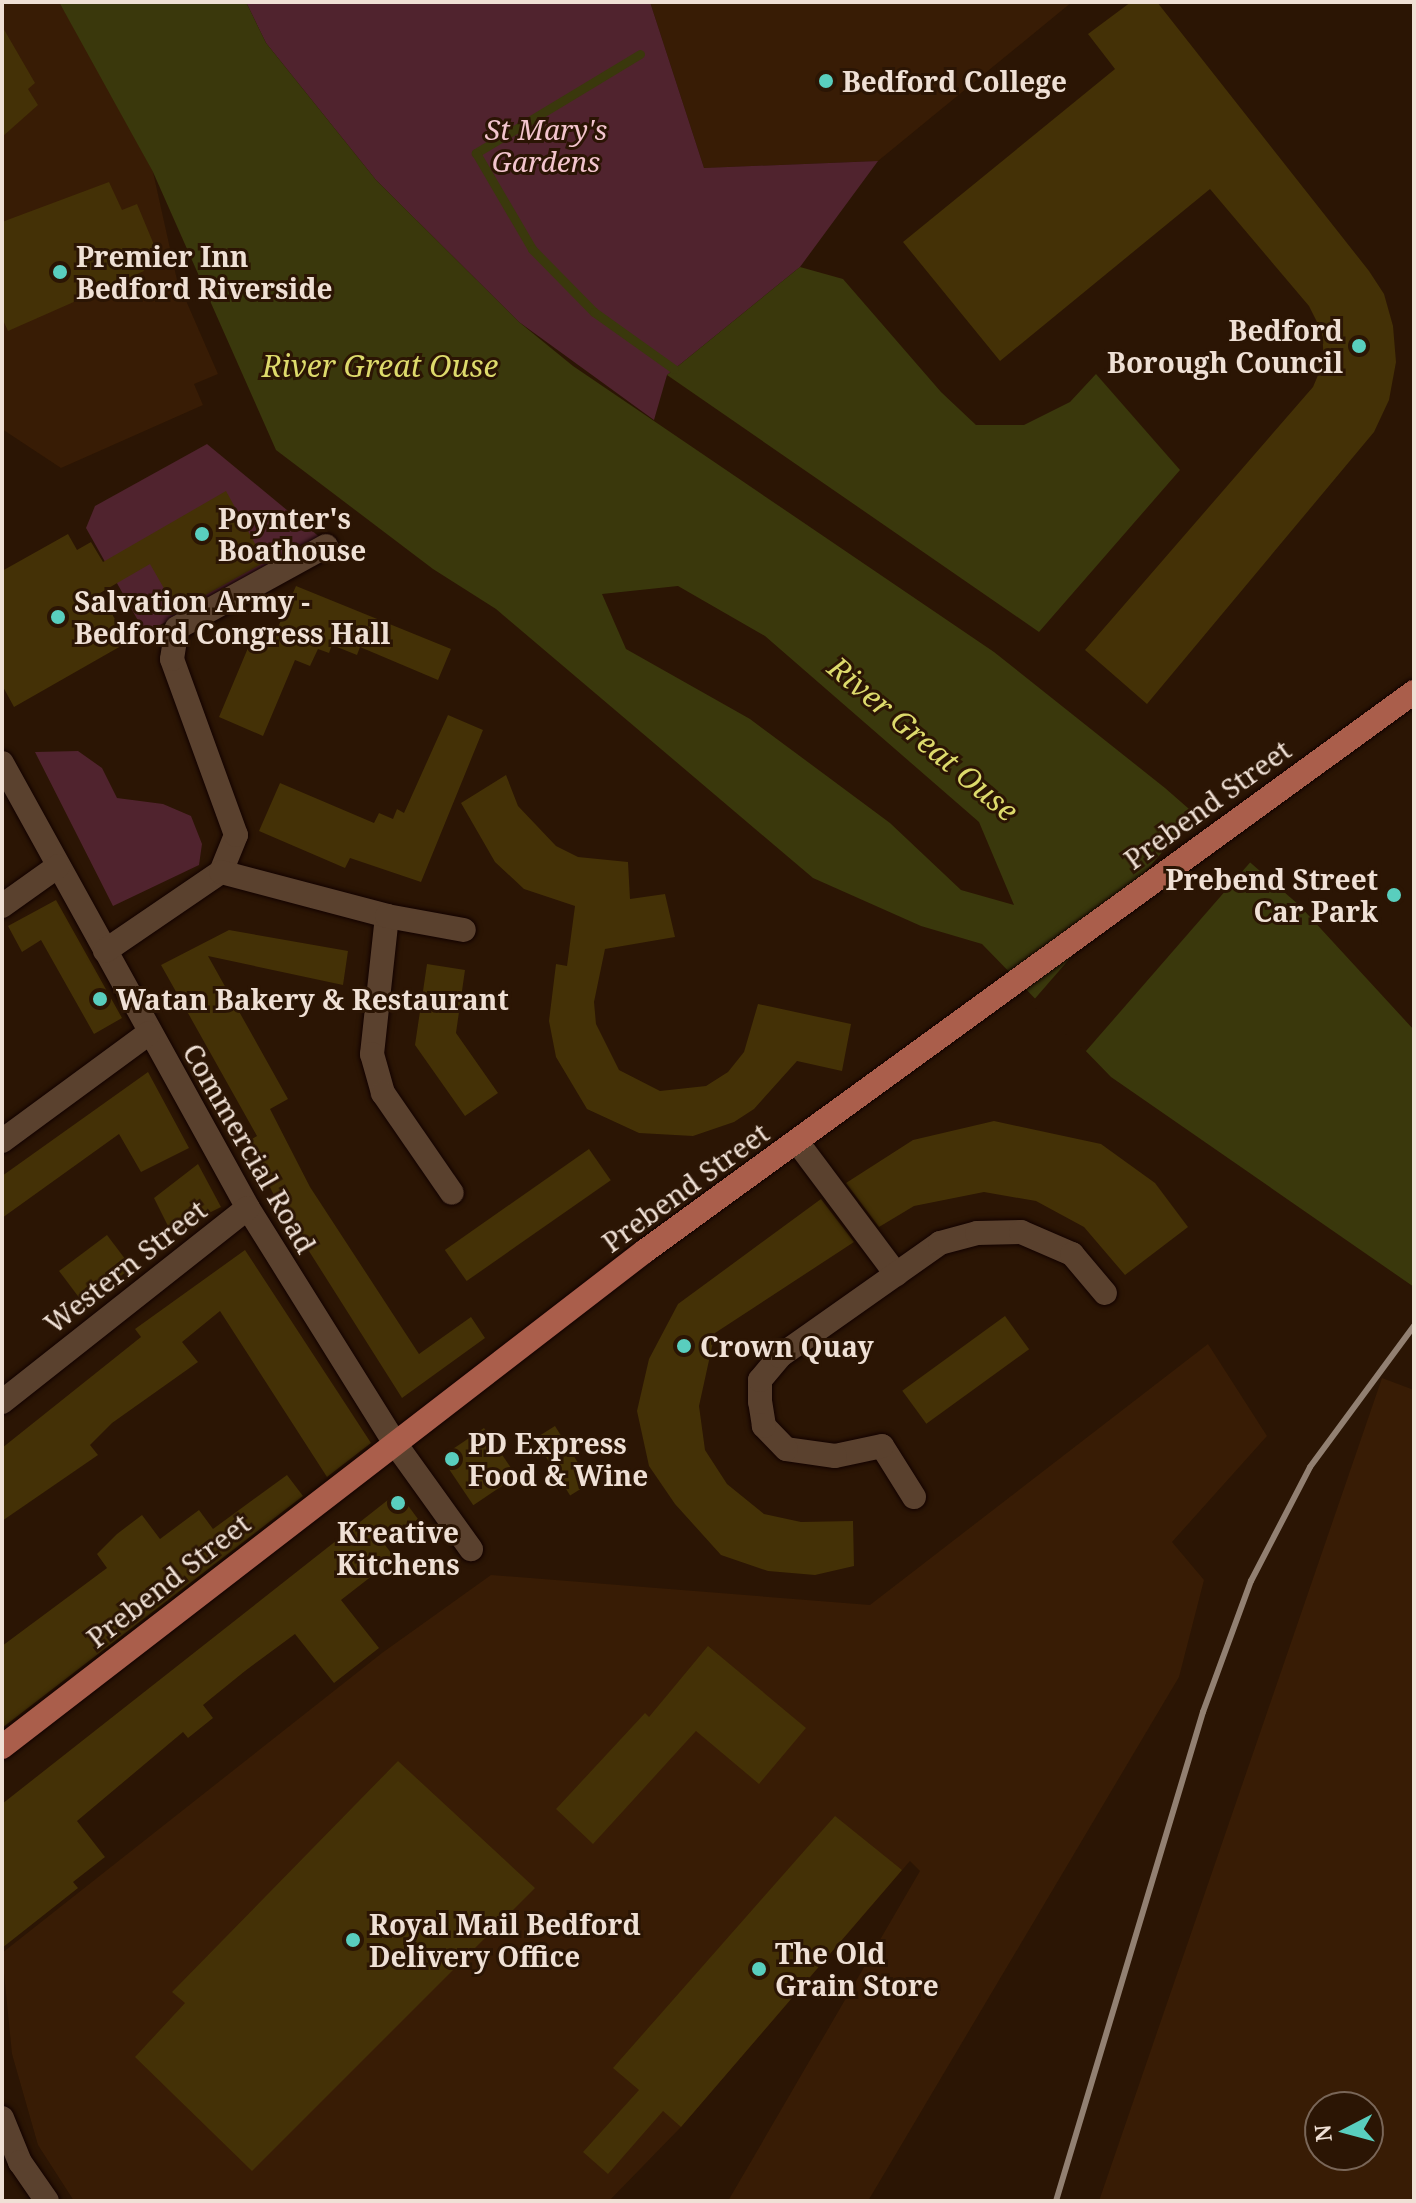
<!DOCTYPE html>
<html>
<head>
<meta charset="utf-8">
<style>
  body { margin:0 }
  #map { position:relative; width:1416px; height:2203px; overflow:hidden; background:#2b1504; font-family:"Noto Serif",serif }
  div>[style] { position:absolute }
  .built>* { inset:0; background:#381c05 }
  .green>* { inset:0; background:#50232e }
  .water>* { inset:0; background:#3a380c }
  .pier>* { inset:0; background:#2b1504; transform-origin:0 0 }
  .stream>* { height:9px; margin:-4.5px; padding:0 4.5px; transform-origin:4.5px; border-radius:4.5px; background:#3a380c }
  .building>* { inset:0; background:#443106; transform-origin:0 0 }
  .roads { filter:drop-shadow(0 0 2px #120200) drop-shadow(0 0 2px #120200) }
  .minor>* { height:24px; margin:-12px; padding:0 12px; transform-origin:12px; border-radius:12px; background:#5a412e }
  .tertiary>* { height:24px; margin:-12px; padding:0 12px; transform-origin:12px; border-radius:12px; background:#5a412e }
  .primary>* { height:24px; margin:-12px; padding:0 12px; transform-origin:12px; border-radius:12px; background:#aa5e4b }
  .rail>* { height:6px; margin:-3px; padding:0 3px; transform-origin:3px; border-radius:3px; background:#928072 }
  .dots>* { width:22px; height:22px; translate:-50% -50%; box-sizing:border-box; border:4px solid #2b1504; border-radius:50% }
  span { translate:-50% -50%; white-space:nowrap; text-align:center; line-height:1.15; -webkit-text-stroke:6px #2b1504; paint-order:stroke }
  .poi-label { font-size:28px; color:#efe0d5; font-weight:700 }
  .left { translate:0 -50%; text-align:left }
  .right { translate:-100% -50%; text-align:right }
  .park-label { font-size:28px; color:#f3c5ce; font-style:italic }
  .street-label { font-size:28px; color:#efe0d5 }
  .water-label { font-size:30px; color:#ddda6b; font-style:italic }
  .frame { position:absolute; inset:0; border:4px solid #efe0d5; pointer-events:none }
  .north { position:absolute; left:1304px; top:2091px; width:80px; height:80px; box-sizing:border-box; background:#2b1504; border:2px solid #796658; border-radius:50%; rotate:264deg; font-size:22px; font-weight:700; line-height:32px; text-align:center; color:#efe0d5 }
  .north::after { content:''; display:block; margin:auto; width:28px; height:36px; background:#59cebe; clip-path:polygon(50% 0,100% 100%,50% 72%,0 100%) }
</style>
</head>
<body>
<div id="map">
  <div class="built">
    <div style="clip-path:polygon(2px 2px,59px 2px,106px 81px,153px 172px,177px 280px,218px 374px,194px 384px,203px 405px,61px 468px,2px 429px)"></div>
    <div style="clip-path:polygon(650px 2px,1072px 2px,878px 161px,704px 168px)"></div>
    <div style="clip-path:polygon(1208px 1344px,1267px 1436px,1172px 1542px,1204px 1580px,1179px 1677px,868px 2201px,728px 2201px,920px 1871px,910px 1861px,681px 2127px,609px 2201px,74px 2201px,38px 2145px,12px 2054px,2px 1953px,382px 1653px,491px 1575px,870px 1605px)"></div>
    <div style="clip-path:polygon(evenodd,1382px 1378px,1414px 1390px,1414px 2201px,1099px 2201px,1382px 1378px,1368px 2107px,1368px 2155px,1320px 2155px,1320px 2107px,1368px 2107px)"></div>
  </div>
  <div class="green">
    <div style="clip-path:polygon(246px 2px,650px 2px,704px 168px,878px 161px,800px 267px,667px 375px,654px 420px,519px 322px,376px 180px,266px 43px)"></div>
    <div style="clip-path:polygon(207px 444px,322px 539px,145px 633px,86px 528px,95px 506px)"></div>
    <div style="clip-path:polygon(78px 751px,102px 768px,117px 798px,163px 804px,191px 816px,202px 844px,199px 865px,113px 906px,35px 752px)"></div>
  </div>
  <div class="water">
    <div style="clip-path:polygon(evenodd,59px 2px,246px 2px,266px 43px,376px 180px,519px 322px,573px 366px,994px 652px,1165px 788px,1299px 905px,1414px 1030px,1414px 1287px,1111px 1077px,982px 944px,921px 926px,813px 878px,496px 609px,433px 569px,276px 450px,153px 172px,59px 2px,678px 586px,765px 636px,979px 822px,1014px 905px,961px 890px,890px 823px,750px 719px,626px 649px,602px 594px,678px 586px)"></div>
    <div style="clip-path:polygon(800px 267px,843px 279px,941px 392px,976px 425px,1024px 425px,1070px 402px,1096px 374px,1180px 470px,1039px 632px,667px 375px)"></div>
  </div>
  <div class="pier">
    <div style="left:1198px;top:811px;width:73px;height:255px;rotate:41deg"></div>
  </div>
  <div class="stream">
    <div style="left:640px;top:54px;width:192px;rotate:148.9deg"></div>
    <div style="left:476px;top:153px;width:111px;rotate:59.7deg"></div>
    <div style="left:532px;top:249px;width:88px;rotate:45.5deg"></div>
    <div style="left:594px;top:312px;width:98px;rotate:35.5deg"></div>
  </div>
  <div class="building">
    <div style="clip-path:polygon(1131px 2px,1157px 2px,1369px 271px,1384px 294px,1393px 326px,1396px 362px,1389px 400px,1374px 432px,1147px 704px,1085px 650px,1313px 387px,1324px 361px,1322px 332px,1309px 306px,1210px 189px,1000px 361px,903px 242px,1115px 69px,1088px 34px)"></div>
    <div style="clip-path:polygon(2px 26px,35px 83px,28px 89px,38px 105px,2px 137px)"></div>
    <div style="clip-path:polygon(109px 182px,122px 210px,137px 204px,157px 252px,139px 260px,144px 271px,8px 331px,2px 318px,2px 222px)"></div>
    <div style="clip-path:polygon(226px 491px,265px 562px,177px 611px,150px 564px,100px 593px,128px 642px,14px 707px,2px 685px,2px 571px,68px 534px,77px 550px,91px 542px,103px 562px)"></div>
    <div style="clip-path:polygon(296px 586px,451px 649px,438px 680px,360px 647px,357px 655px,332px 645px,329px 653px,318px 649px,310px 666px,295px 660px,263px 736px,219px 717px,253px 636px,271px 643px)"></div>
    <div style="clip-path:polygon(448px 715px,483px 730px,421px 882px,350px 858px,345px 868px,259px 831px,280px 783px,374px 823px,379px 813px,393px 819px,397px 809px,404px 813px)"></div>
    <div style="clip-path:polygon(506px 775px,518px 806px,556px 846px,578px 857px,628px 862px,630px 899px,665px 894px,675px 937px,605px 949px,594px 1002px,596px 1024px,619px 1070px,660px 1091px,706px 1086px,728px 1072px,744px 1052px,758px 1004px,851px 1024px,842px 1071px,797px 1061px,754px 1109px,734px 1122px,693px 1136px,639px 1133px,587px 1109px,556px 1057px,549px 1021px,556px 964px,567px 966px,575px 906px,524px 889px,495px 862px,461px 803px)"></div>
    <div style="clip-path:polygon(56px 900px,122px 1018px,94px 1034px,41px 940px,22px 952px,8px 926px)"></div>
    <div style="clip-path:polygon(229px 930px,348px 951px,343px 985px,208px 956px,288px 1099px,270px 1109px,310px 1187px,419px 1354px,471px 1317px,485px 1338px,402px 1398px,276px 1199px,247px 1142px,257px 1136px,161px 965px)"></div>
    <div style="clip-path:polygon(427px 964px,465px 970px,456px 1033px,498px 1093px,465px 1116px,415px 1045px)"></div>
    <div style="clip-path:polygon(148px 1072px,189px 1148px,141px 1172px,119px 1134px,2px 1218px,2px 1176px)"></div>
    <div style="clip-path:polygon(994px 1121px,1101px 1144px,1155px 1183px,1188px 1227px,1125px 1275px,1084px 1227px,1036px 1201px,984px 1192px,914px 1206px,879px 1227px,846px 1183px,913px 1140px)"></div>
    <div style="left:589px;top:1149px;width:38px;height:176px;rotate:55deg"></div>
    <div style="clip-path:polygon(198px 1164px,221px 1207px,171px 1232px,154px 1198px)"></div>
    <div style="clip-path:polygon(821px 1199px,854px 1242px,715px 1333px,699px 1406px,705px 1450px,727px 1484px,764px 1514px,801px 1522px,853px 1521px,854px 1566px,815px 1575px,768px 1571px,721px 1555px,675px 1504px,649px 1466px,637px 1411px,649px 1359px,678px 1304px)"></div>
    <div style="left:107px;top:1235px;width:41px;height:60px;rotate:53deg"></div>
    <div style="clip-path:polygon(245px 1250px,371px 1443px,327px 1477px,220px 1311px,182px 1342px,198px 1362px,112px 1423px,90px 1445px,98px 1455px,2px 1521px,2px 1448px,141px 1337px,135px 1329px)"></div>
    <div style="left:1005px;top:1316px;width:41px;height:127px;rotate:54deg"></div>
    <div style="left:555px;top:1426px;width:67px;height:24px;rotate:58deg"></div>
    <div style="left:484px;top:1428px;width:58px;height:52px;rotate:56deg"></div>
    <div style="clip-path:polygon(287px 1475px,303px 1496px,2px 1728px,2px 1646px,107px 1568px,97px 1554px,117px 1534px,142px 1515px,160px 1539px,199px 1510px,213px 1529px)"></div>
    <div style="clip-path:polygon(398px 1492px,418px 1519px,385px 1545px,395px 1558px,341px 1600px,379px 1648px,334px 1683px,295px 1634px,245px 1671px,203px 1705px,213px 1718px,188px 1738px,183px 1732px,77px 1821px,105px 1857px,73px 1882px,78px 1888px,2px 1948px,2px 1804px)"></div>
    <div style="clip-path:polygon(708px 1646px,806px 1728px,759px 1784px,696px 1731px,593px 1844px,556px 1809px,645px 1713px,649px 1717px)"></div>
    <div style="clip-path:polygon(398px 1761px,535px 1888px,252px 2171px,135px 2057px,185px 2003px,172px 1992px)"></div>
    <div style="clip-path:polygon(835px 1816px,902px 1870px,681px 2127px,663px 2111px,608px 2174px,583px 2152px,639px 2090px,613px 2068px)"></div>
  </div>
  <div class="roads">
    <div class="minor">
      <div style="left:2px;top:763px;width:508px;rotate:61.07deg"></div>
      <div style="left:248px;top:1208px;width:276px;rotate:58deg"></div>
      <div style="left:394px;top:1442px;width:132px;rotate:54.3deg"></div>
      <div style="left:221px;top:872px;width:40px;rotate:-68deg"></div>
      <div style="left:236px;top:835px;width:187px;rotate:-110deg"></div>
      <div style="left:172px;top:659px;width:31px;rotate:-81deg"></div>
      <div style="left:177px;top:628px;width:170px;rotate:-28.8deg"></div>
      <div style="left:2px;top:906px;width:69px;rotate:-35.5deg"></div>
      <div style="left:387px;top:916px;width:139px;rotate:96.2deg"></div>
      <div style="left:372px;top:1054px;width:41px;rotate:74.2deg"></div>
      <div style="left:383px;top:1093px;width:121px;rotate:55.4deg"></div>
      <div style="left:105px;top:951px;width:140px;rotate:-34.3deg"></div>
      <div style="left:221px;top:872px;width:172px;rotate:14.8deg"></div>
      <div style="left:387px;top:916px;width:78px;rotate:10.3deg"></div>
      <div style="left:2px;top:1141px;width:182px;rotate:-36.3deg"></div>
      <div style="left:798px;top:1143px;width:164px;rotate:53.2deg"></div>
      <div style="left:2px;top:1402px;width:313px;rotate:-38.3deg"></div>
      <div style="left:914px;top:1497px;width:60px;rotate:-122.1deg"></div>
      <div style="left:882px;top:1446px;width:48px;rotate:168deg"></div>
      <div style="left:835px;top:1456px;width:49px;rotate:-171.9deg"></div>
      <div style="left:786px;top:1449px;width:32px;rotate:-134deg"></div>
      <div style="left:764px;top:1426px;width:24px;rotate:-99deg"></div>
      <div style="left:760px;top:1402px;width:22px;rotate:-90deg"></div>
      <div style="left:760px;top:1380px;width:31px;rotate:-50deg"></div>
      <div style="left:780px;top:1356px;width:196px;rotate:-35.2deg"></div>
      <div style="left:940px;top:1243px;width:38px;rotate:-15deg"></div>
      <div style="left:977px;top:1233px;width:44px;rotate:-1.3deg"></div>
      <div style="left:1021px;top:1232px;width:56px;rotate:23.3deg"></div>
      <div style="left:1072px;top:1254px;width:51px;rotate:49.8deg"></div>
    </div>
    <div class="tertiary">
      <div style="left:2px;top:2118px;width:48px;rotate:67.8deg"></div>
      <div style="left:20px;top:2162px;width:47px;rotate:55.3deg"></div>
    </div>
    <div class="primary">
      <div style="left:2px;top:1747px;width:812px;rotate:-37.65deg"></div>
      <div style="left:645px;top:1251px;width:951px;rotate:-36.01deg"></div>
    </div>
  </div>
  <div class="rail">
    <div style="left:1056px;top:2201px;width:511px;rotate:-73.27deg"></div>
    <div style="left:1203px;top:1712px;width:140px;rotate:-69.9deg"></div>
    <div style="left:1251px;top:1581px;width:128px;rotate:-62.6deg"></div>
    <div style="left:1310px;top:1467px;width:175px;rotate:-53.6deg"></div>
  </div>
  <div class="dots">
    <div style="left:826px;top:81px;background:#59cebe"></div>
    <div style="left:60px;top:272px;background:#59cebe"></div>
    <div style="left:1359px;top:346px;background:#59cebe"></div>
    <div style="left:202px;top:534px;background:#59cebe"></div>
    <div style="left:58px;top:617px;background:#59cebe"></div>
    <div style="left:1394px;top:895px;background:#59cebe"></div>
    <div style="left:100px;top:999px;background:#59cebe"></div>
    <div style="left:684px;top:1346px;background:#59cebe"></div>
    <div style="left:452px;top:1459px;background:#59cebe"></div>
    <div style="left:398px;top:1503px;background:#59cebe"></div>
    <div style="left:353px;top:1940px;background:#59cebe"></div>
    <div style="left:759px;top:1969px;background:#59cebe"></div>
  </div>
  <div class="poi-label">
    <span class="left" style="left:842px;top:81px">Bedford College</span>
    <span class="left" style="left:76px;top:272px">Premier Inn<br>Bedford Riverside</span>
    <span class="right" style="left:1343px;top:346px">Bedford<br>Borough Council</span>
    <span class="left" style="left:218px;top:534px">Poynter's<br>Boathouse</span>
    <span class="left" style="left:74px;top:617px">Salvation Army -<br>Bedford Congress Hall</span>
    <span class="right" style="left:1378px;top:895px">Prebend Street<br>Car Park</span>
    <span class="left" style="left:116px;top:999px">Watan Bakery &amp; Restaurant</span>
    <span class="left" style="left:700px;top:1346px">Crown Quay</span>
    <span class="left" style="left:468px;top:1459px">PD Express<br>Food &amp; Wine</span>
    <span style="left:398px;top:1548px">Kreative<br>Kitchens</span>
    <span class="left" style="left:369px;top:1940px">Royal Mail Bedford<br>Delivery Office</span>
    <span class="left" style="left:775px;top:1969px">The Old<br>Grain Store</span>
  </div>
  <div class="park-label">
    <span style="left:546px;top:145px">St Mary's<br>Gardens</span>
  </div>
  <div class="street-label">
    <span style="left:1207px;top:804px;rotate:-36deg">Prebend Street</span>
    <span style="left:250px;top:1148px;rotate:60deg">Commercial Road</span>
    <span style="left:685px;top:1187px;rotate:-36deg">Prebend Street</span>
    <span style="left:125px;top:1266px;rotate:-38deg">Western Street</span>
    <span style="left:168px;top:1580px;rotate:-38deg">Prebend Street</span>
  </div>
  <div class="water-label">
    <span style="left:380px;top:366px">River Great Ouse</span>
    <span style="left:923px;top:739px;rotate:40deg">River Great Ouse</span>
  </div>
  <div class="frame"></div>
  <div class="north">N</div>
</div>
</body>
</html>
